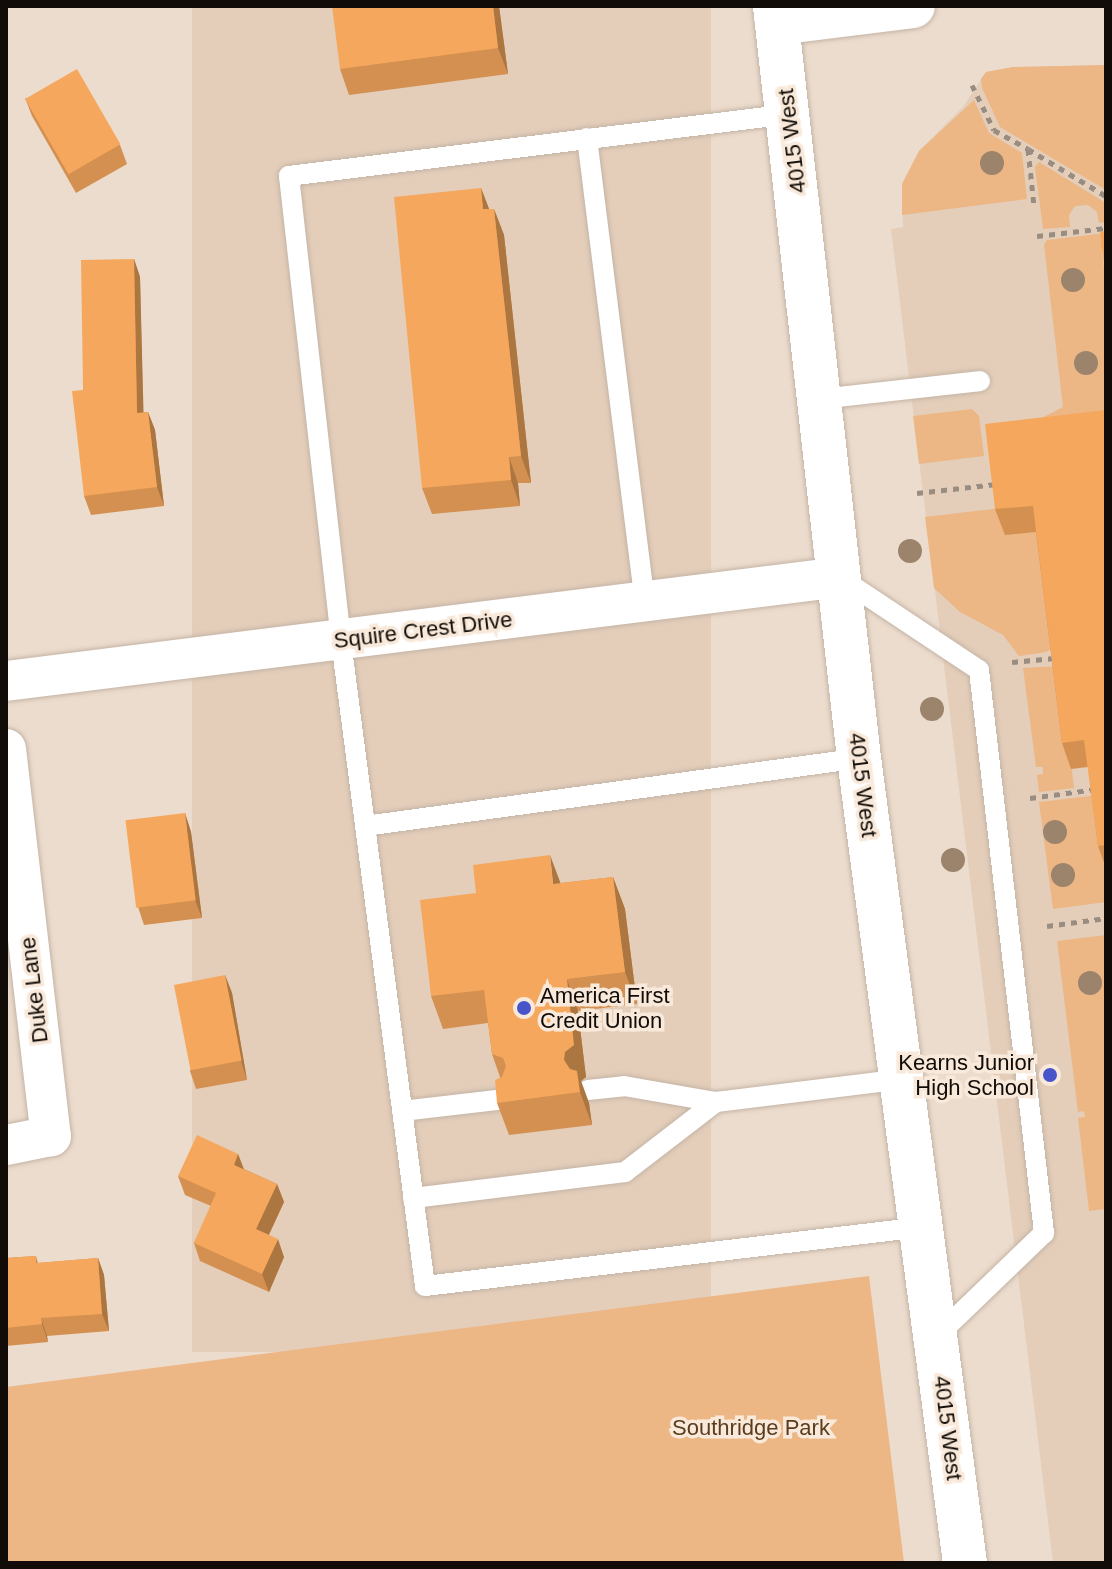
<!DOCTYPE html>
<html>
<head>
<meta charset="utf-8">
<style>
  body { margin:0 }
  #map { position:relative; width:1112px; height:1569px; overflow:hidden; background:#ecdccd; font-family:Helvetica,sans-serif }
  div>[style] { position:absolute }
  .built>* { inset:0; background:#e4ceba; transform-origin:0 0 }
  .green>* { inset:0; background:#ecb685 }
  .path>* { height:5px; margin-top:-2.5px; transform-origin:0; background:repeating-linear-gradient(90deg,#998d82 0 6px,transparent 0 12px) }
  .roads { filter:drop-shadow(0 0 2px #c4b4a6) drop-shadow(0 0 2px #c4b4a6) }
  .service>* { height:20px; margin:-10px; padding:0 10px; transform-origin:10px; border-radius:10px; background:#fff }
  .minor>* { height:40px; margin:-20px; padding:0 20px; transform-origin:20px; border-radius:20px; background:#fff }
  .tertiary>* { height:44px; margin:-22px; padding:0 22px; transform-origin:22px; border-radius:22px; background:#fff }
  .trees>* { width:24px; height:24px; margin:-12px; border-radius:50%; background:#9c846c }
  .wall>* { inset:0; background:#d39050 }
  .shaded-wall>* { inset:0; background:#ac7641 }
  .building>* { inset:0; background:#f5a85d; transform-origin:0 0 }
  .dots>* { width:22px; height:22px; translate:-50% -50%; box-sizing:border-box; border:4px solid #f9e9da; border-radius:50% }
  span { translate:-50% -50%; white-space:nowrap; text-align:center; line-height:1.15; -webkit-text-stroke:7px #f9e9da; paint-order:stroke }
  .street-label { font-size:22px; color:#110c07 }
  .poi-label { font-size:22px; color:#110c07 }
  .left { translate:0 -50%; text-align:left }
  .right { translate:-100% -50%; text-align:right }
  .park-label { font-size:22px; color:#5b3c1c }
  .frame { position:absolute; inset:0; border:8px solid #110c07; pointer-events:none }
</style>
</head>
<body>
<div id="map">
  <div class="built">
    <div style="left:192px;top:6px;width:519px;height:1346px"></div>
    <div style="clip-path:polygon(1106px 65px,1106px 1563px,1053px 1563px,891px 229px,903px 227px,902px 184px,919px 151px,963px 107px,986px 72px,1013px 67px)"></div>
  </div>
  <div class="green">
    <div style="clip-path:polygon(1106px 65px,1106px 190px,1000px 127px,982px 88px,981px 79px,986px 72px,1013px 67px)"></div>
    <div style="clip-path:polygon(974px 100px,989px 133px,1022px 153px,1027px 199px,902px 215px,902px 184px,919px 151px)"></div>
    <div style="clip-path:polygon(1039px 162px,1106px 203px,1106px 222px,1099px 223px,1097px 212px,1088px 205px,1075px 206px,1069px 215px,1070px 227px,1043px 229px,1035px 167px)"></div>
    <div style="clip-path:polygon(1106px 233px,1106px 250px,1102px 251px,1106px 286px,1106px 437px,994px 443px,1063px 407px,1044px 245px,1047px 240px)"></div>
    <div style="clip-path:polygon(972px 409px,979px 416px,984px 456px,919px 464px,913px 416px)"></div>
    <div style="clip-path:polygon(1001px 508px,1042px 532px,1056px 646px,1046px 652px,1019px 656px,1003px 635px,960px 612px,934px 588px,925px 517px)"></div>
    <div style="clip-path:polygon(1059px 666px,1074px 788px,1039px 792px,1037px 775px,1043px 774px,1043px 767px,1036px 767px,1023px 668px)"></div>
    <div style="clip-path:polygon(1090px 796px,1098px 798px,1106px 860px,1106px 902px,1053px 909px,1039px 802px)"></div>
    <div style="clip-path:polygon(1106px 935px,1106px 1209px,1089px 1211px,1078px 1118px,1085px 1117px,1084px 1111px,1078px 1112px,1057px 941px)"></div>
    <div style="clip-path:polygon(869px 1276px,904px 1563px,6px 1563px,6px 1387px)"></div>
  </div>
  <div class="path">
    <div style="left:972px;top:85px;width:50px;rotate:63.9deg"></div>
    <div style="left:994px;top:130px;width:39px;rotate:29deg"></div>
    <div style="left:1028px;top:149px;width:57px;rotate:84deg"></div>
    <div style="left:1028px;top:149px;width:91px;rotate:31.1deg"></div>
    <div style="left:1037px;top:236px;width:69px;rotate:-6.6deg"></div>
    <div style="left:917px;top:493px;width:80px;rotate:-6.5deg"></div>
    <div style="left:1012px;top:662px;width:43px;rotate:-5.3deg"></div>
    <div style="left:1030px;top:798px;width:68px;rotate:-7.7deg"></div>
    <div style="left:1047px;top:926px;width:60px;rotate:-7.7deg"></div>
  </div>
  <div class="roads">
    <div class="service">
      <div style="left:790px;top:114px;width:505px;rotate:172.95deg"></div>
      <div style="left:289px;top:176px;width:468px;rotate:83.6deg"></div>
      <div style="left:341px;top:641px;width:650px;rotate:82.58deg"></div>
      <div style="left:425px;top:1286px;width:500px;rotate:-6.77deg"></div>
      <div style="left:587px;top:138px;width:468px;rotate:82.9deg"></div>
      <div style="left:820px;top:399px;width:161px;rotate:-6.4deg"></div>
      <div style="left:842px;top:579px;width:164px;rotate:33.6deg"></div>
      <div style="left:979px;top:670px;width:567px;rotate:83.41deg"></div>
      <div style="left:1044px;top:1233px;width:149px;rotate:136.1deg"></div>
      <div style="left:365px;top:826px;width:499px;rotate:-7.8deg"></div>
      <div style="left:588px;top:1090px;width:36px;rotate:-6deg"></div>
      <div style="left:624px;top:1086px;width:93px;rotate:9.9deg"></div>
      <div style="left:402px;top:1111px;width:104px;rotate:-6.6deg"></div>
      <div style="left:413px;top:1198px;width:214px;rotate:-7deg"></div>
      <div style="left:625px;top:1172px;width:115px;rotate:-37.6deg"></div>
      <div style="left:716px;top:1102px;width:187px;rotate:-7deg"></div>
    </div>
    <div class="minor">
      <div style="left:6px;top:681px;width:840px;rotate:-7.11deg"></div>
      <div style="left:6px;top:749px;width:390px;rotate:83.4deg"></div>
      <div style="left:51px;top:1136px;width:46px;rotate:168.7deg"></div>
    </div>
    <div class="tertiary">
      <div style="left:775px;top:6px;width:757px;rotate:83.63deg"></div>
      <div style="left:859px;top:758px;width:812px;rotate:82.5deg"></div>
      <div style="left:777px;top:23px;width:137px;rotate:-7.1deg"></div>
    </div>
  </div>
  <div class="trees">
    <div style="left:992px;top:163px"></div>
    <div style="left:1073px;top:280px"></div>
    <div style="left:1086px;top:363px"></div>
    <div style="left:910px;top:551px"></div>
    <div style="left:932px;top:709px"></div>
    <div style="left:1055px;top:832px"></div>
    <div style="left:953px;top:860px"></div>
    <div style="left:1063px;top:875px"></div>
    <div style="left:1090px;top:983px"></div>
  </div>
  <div class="wall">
    <div style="clip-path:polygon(499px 6px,508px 74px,349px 95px,340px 69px)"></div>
    <div style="clip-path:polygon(25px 98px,120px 145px,127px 164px,76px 193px,32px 116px)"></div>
    <div style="clip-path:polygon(481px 188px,489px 209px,494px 209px,504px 235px,531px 483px,518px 483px,520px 506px,432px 514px,422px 488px)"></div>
    <div style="clip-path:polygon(134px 259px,140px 277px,143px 412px,148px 412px,155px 430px,164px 506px,91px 515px,84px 496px,83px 390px)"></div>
    <div style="clip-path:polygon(1106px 410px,1106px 868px,1098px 846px,1088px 767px,1071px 769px,1062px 743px,1036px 532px,1005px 535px,995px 509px)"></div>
    <div style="clip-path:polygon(185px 813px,191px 832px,202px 918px,144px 925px,138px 907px)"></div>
    <div style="clip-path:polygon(613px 877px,625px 909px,637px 1004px,578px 1011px,586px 1077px,581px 1081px,589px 1103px,592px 1125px,509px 1135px,497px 1103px,500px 1077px,492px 1054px,488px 1023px,443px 1029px,431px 996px,561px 883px)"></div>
    <div style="clip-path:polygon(225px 975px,232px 993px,247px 1080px,196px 1089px,190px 1071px)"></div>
    <div style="clip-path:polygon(238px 1154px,244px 1169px,277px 1184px,284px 1202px,269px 1235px,284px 1257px,269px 1292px,200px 1261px,194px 1243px,211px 1206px,185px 1195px,178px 1176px)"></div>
    <div style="clip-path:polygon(36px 1256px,38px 1263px,98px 1258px,104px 1275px,109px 1331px,47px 1336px,48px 1342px,6px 1346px,6px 1258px)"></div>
  </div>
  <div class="shaded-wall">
    <div style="clip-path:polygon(493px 6px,499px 6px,508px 74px,498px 48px)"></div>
    <div style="clip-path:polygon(481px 188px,491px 214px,483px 209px)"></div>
    <div style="clip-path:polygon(494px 209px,504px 235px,531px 483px,521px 456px)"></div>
    <div style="clip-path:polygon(134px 259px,140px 277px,144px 431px,137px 413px)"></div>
    <div style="clip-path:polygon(148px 412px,155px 430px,164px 506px,157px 487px)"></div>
    <div style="clip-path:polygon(509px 457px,518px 483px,520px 506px,511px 480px)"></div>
    <div style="clip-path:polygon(185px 813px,191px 832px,202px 918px,195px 900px)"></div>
    <div style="clip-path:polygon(550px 855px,562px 887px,553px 884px)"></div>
    <div style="clip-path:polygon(613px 877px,625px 909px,637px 1004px,625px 972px)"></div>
    <div style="clip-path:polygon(225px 975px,232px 993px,247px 1080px,241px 1061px)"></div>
    <div style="clip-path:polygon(567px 979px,578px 1011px,586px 1077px,581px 1081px,589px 1103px,592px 1125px,580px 1092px,564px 1060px)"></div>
    <div style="clip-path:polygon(238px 1154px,245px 1173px,234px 1165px)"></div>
    <div style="clip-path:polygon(277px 1184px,284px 1202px,263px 1247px,256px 1229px)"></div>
    <div style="clip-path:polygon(278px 1239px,284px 1257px,269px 1292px,262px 1274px)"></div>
    <div style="clip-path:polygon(98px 1258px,104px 1275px,109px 1331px,102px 1314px)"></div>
    <div style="clip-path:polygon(41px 1318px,47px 1336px,48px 1342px,42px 1324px)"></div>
  </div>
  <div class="building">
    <div style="clip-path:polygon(332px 6px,493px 6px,498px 48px,340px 69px)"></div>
    <div style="left:77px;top:69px;width:87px;height:60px;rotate:60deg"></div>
    <div style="clip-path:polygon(481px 188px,483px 209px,494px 209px,521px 456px,509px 457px,511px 480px,422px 488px,394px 197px)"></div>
    <div style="clip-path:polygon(1106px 231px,1106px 280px,1100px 232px)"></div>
    <div style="clip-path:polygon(134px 259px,137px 413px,148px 412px,157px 487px,84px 496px,72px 391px,83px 390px,81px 260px)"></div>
    <div style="clip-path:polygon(1106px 410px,1106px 845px,1098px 846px,1084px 740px,1062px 743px,1033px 506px,995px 509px,985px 424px)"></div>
    <div style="left:185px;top:813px;width:88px;height:60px;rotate:83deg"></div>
    <div style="clip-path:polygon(550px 855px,553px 884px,613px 877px,625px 972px,567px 979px,574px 1045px,565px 1052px,564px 1060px,570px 1069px,577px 1071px,580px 1092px,497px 1103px,495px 1080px,502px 1077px,506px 1066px,503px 1058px,492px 1054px,484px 990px,431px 996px,420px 900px,476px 893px,473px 865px)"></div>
    <div style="left:225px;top:975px;width:87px;height:52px;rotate:79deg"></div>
    <div style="clip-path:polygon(197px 1135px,238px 1154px,234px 1165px,277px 1184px,256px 1229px,278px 1239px,262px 1274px,194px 1243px,216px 1193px,178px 1176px)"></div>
    <div style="clip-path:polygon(36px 1256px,36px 1263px,98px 1258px,102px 1314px,41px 1318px,42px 1324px,6px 1328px,6px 1258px)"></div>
  </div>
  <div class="dots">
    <div style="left:524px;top:1008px;background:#4854c9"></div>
    <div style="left:1050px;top:1075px;background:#4854c9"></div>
  </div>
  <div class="street-label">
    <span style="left:792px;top:141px;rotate:-97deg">4015 West</span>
    <span style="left:423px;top:630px;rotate:-7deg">Squire Crest Drive</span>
    <span style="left:863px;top:785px;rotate:83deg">4015 West</span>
    <span style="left:34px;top:990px;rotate:-97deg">Duke Lane</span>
    <span style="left:948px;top:1428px;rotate:83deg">4015 West</span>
  </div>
  <div class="poi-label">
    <span class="left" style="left:540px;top:1008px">America First<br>Credit Union</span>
    <span class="right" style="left:1034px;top:1075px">Kearns Junior<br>High School</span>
  </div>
  <div class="park-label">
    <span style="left:751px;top:1428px">Southridge Park</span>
  </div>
  <div class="frame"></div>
</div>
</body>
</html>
